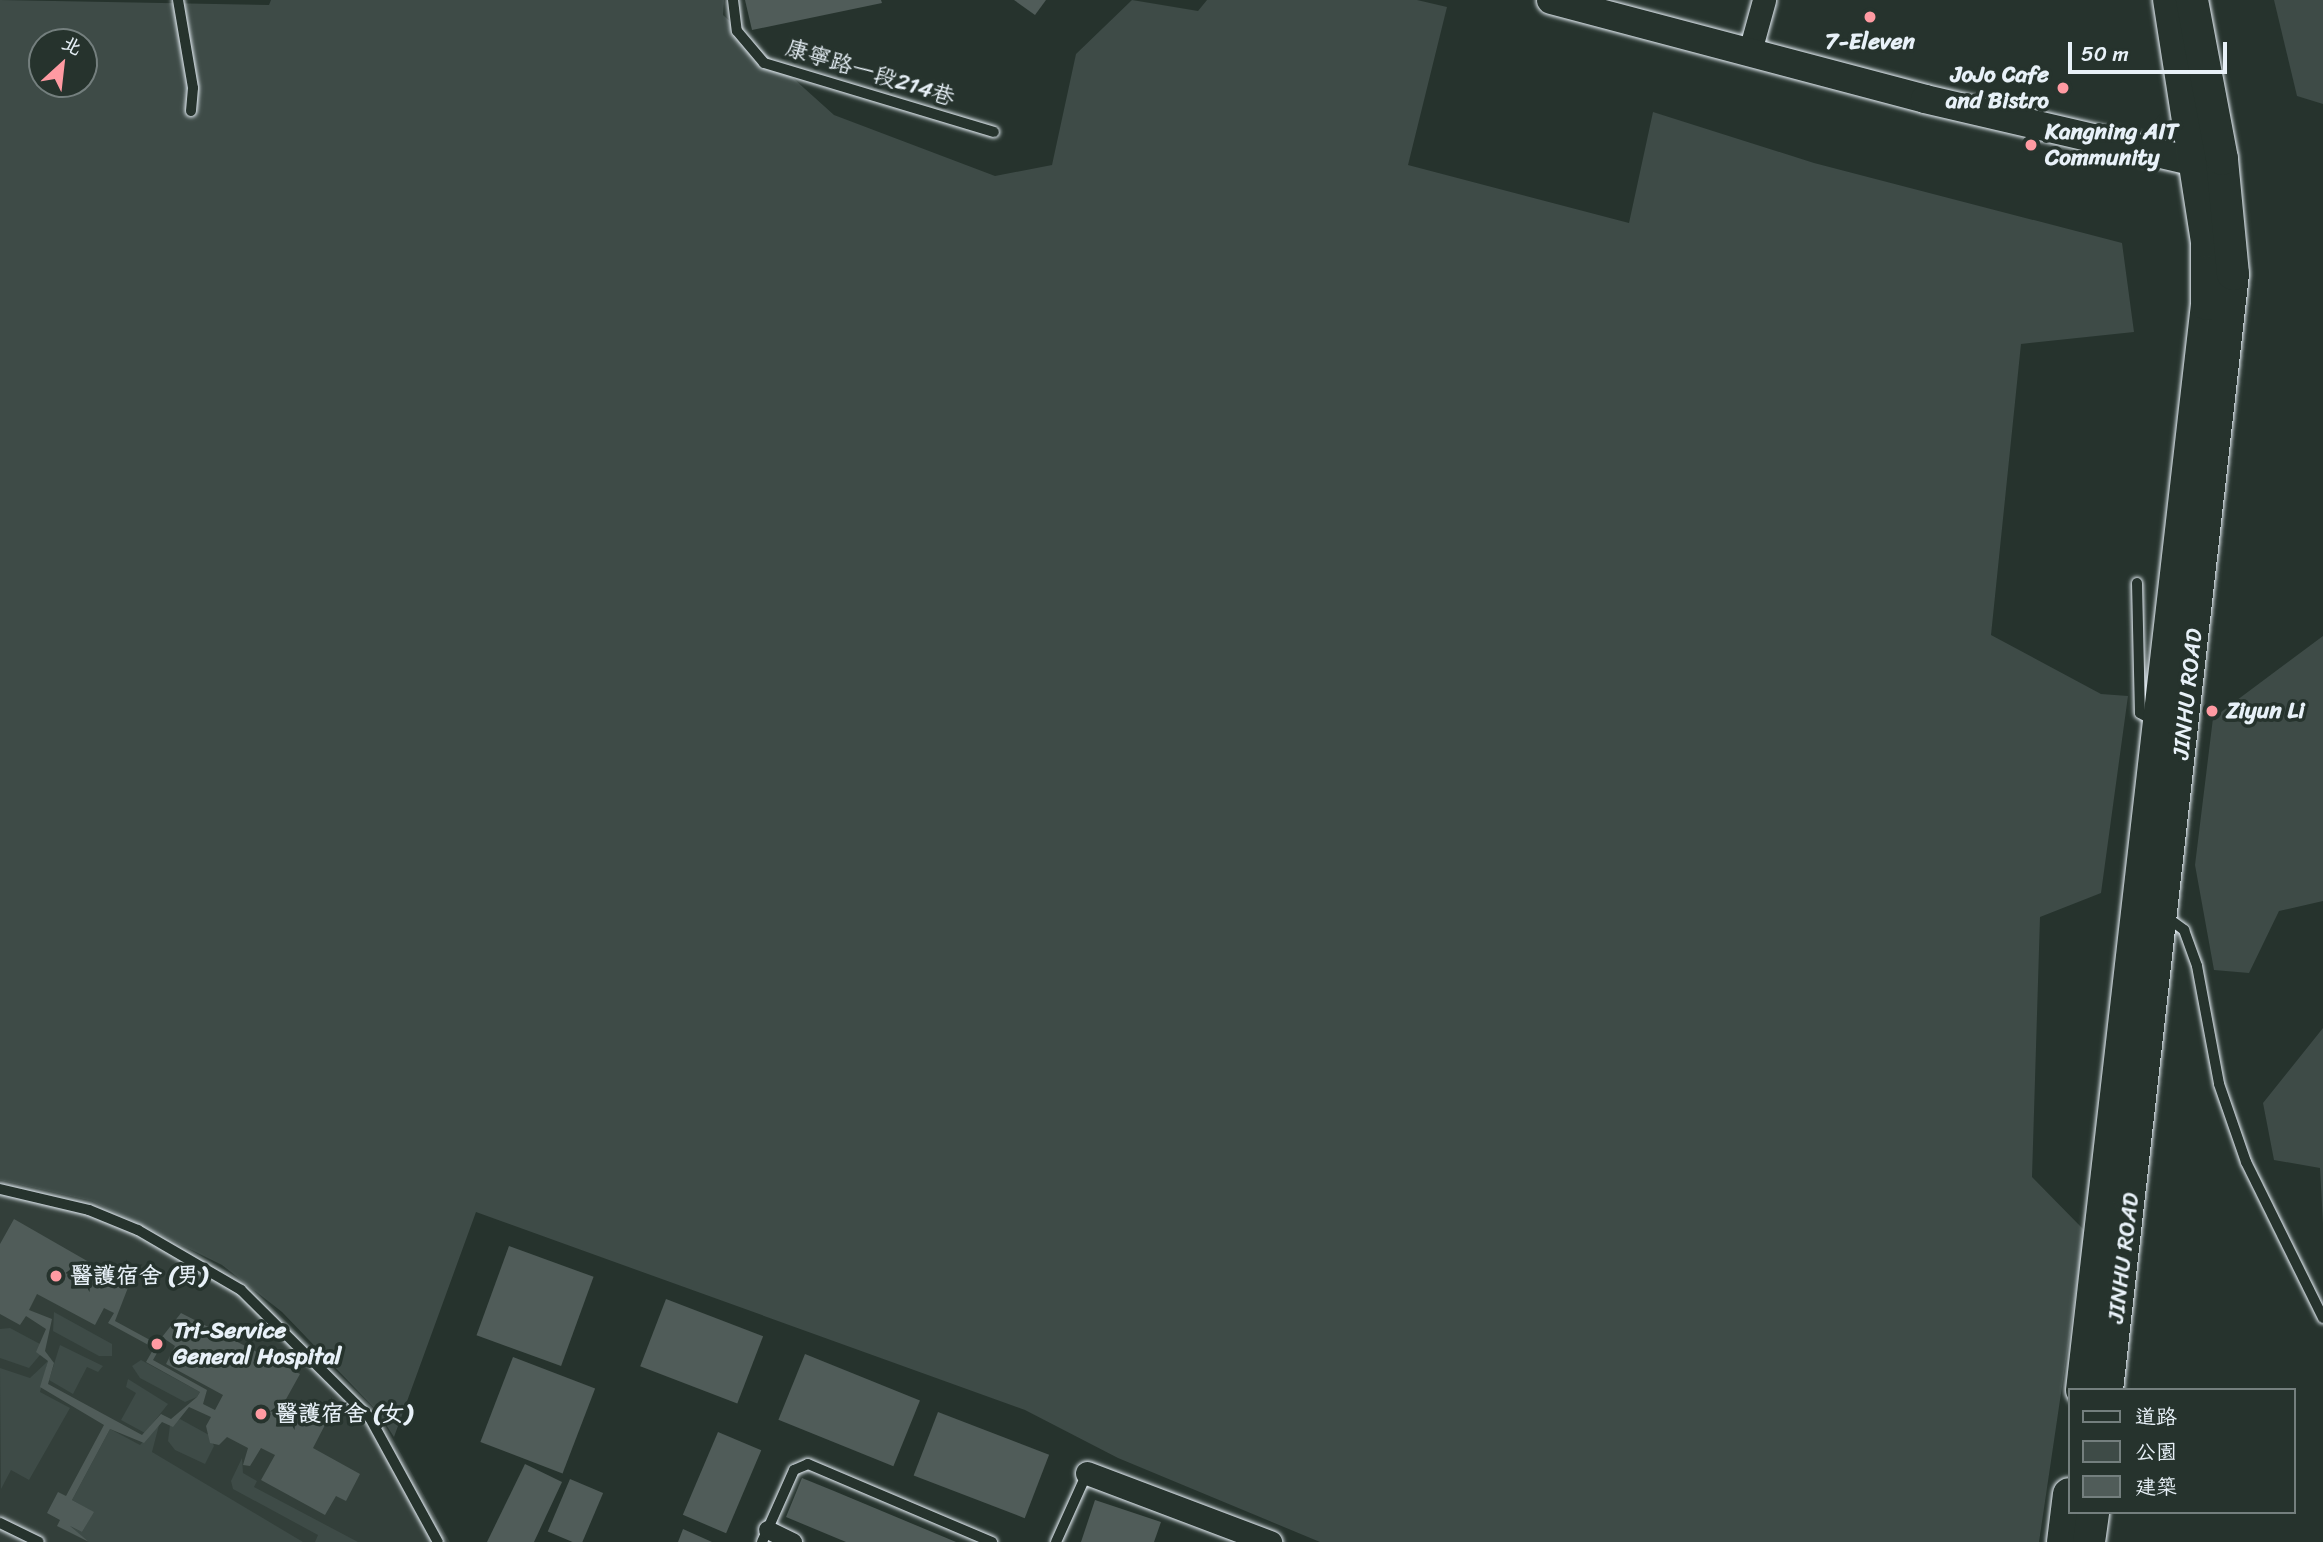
<!DOCTYPE html>
<html>
<head>
<meta charset="utf-8">
<style>
  body { margin:0 }
  #map { position:relative; width:2323px; height:1542px; overflow:hidden; background:#26332d; font-family:Sriracha,"LXGW WenKai TC",sans-serif }
  div>[style] { position:absolute }
  .built>* { inset:0; background:#333f3a }
  .green>* { inset:0; background:#3e4b47 }
  .building>* { inset:0; background:#505c59; transform-origin:0 0 }
  .roads { filter:drop-shadow(0 0 2px #e8f1f8) drop-shadow(0 0 2px #e8f1f8) }
  .service>* { height:10px; margin:-5px; padding:0 5px; transform-origin:5px; border-radius:5px; background:#26332d }
  .pedestrian>* { height:18px; margin:-9px; padding:0 9px; transform-origin:9px; border-radius:9px; background:#26332d }
  .minor>* { height:23px; margin:-11.5px; padding:0 11.5px; transform-origin:11.5px; border-radius:11.5px; background:#26332d }
  .tertiary>* { height:28px; margin:-14px; padding:0 14px; transform-origin:14px; border-radius:14px; background:#26332d }
  .secondary>* { height:32px; margin:-16px; padding:0 16px; transform-origin:16px; border-radius:16px; background:#26332d }
  .dots>* { width:19px; height:19px; translate:-50% -50%; box-sizing:border-box; border:4px solid #26332d; border-radius:50% }
  span { translate:-50% -50%; white-space:nowrap; text-align:center; line-height:1.15; -webkit-text-stroke:7px #26332d; paint-order:stroke }
  .poi-label { font-size:23px; color:#e8f1f8; font-weight:700 }
  .right { translate:-100% -50%; text-align:right }
  .left { translate:0 -50%; text-align:left }
  .street-label { font-size:23px; color:#e8f1f8 }
  .legend { position:absolute; left:2068px; top:1388px; width:228px; height:126px; box-sizing:border-box; background:#26332d; border:2px solid #747f7e; margin:0; padding:9px 12px; list-style:none; font-size:21px; color:#e8f1f8 }
  .legend li { display:flex; align-items:center; gap:14px; height:35px }
  .legend b { width:35px; border:2px solid #747f7e }
  .north { position:absolute; left:28px; top:28px; width:70px; height:70px; box-sizing:border-box; background:#26332d; border:2px solid #747f7e; border-radius:50%; rotate:27deg; font-size:19px; font-weight:700; line-height:28px; text-align:center; color:#e8f1f8 }
  .north::after { content:''; display:block; margin:auto; width:24px; height:32px; background:#ff9aa2; clip-path:polygon(50% 0,100% 100%,50% 72%,0 100%) }
  .scale { position:absolute; left:2068px; top:42px; width:159px; height:32px; box-sizing:border-box; border:4px solid #e8f1f8; border-top:0; padding-left:9px; font-size:21px; line-height:24px; white-space:nowrap; color:#e8f1f8; -webkit-text-stroke:5px #26332d; paint-order:stroke }
</style>
</head>
<body>
<div id="map">
  <div class="built">
    <div style="clip-path:polygon(0 1180px,92px 1201px,142px 1221px,247px 1283px,378px 1412px,450px 1542px,0 1542px)"></div>
  </div>
  <div class="green">
    <div style="clip-path:polygon(evenodd,0 0,269px 5px,271px 0,724px 0,723px 15px,834px 115px,995px 176px,1052px 165px,1076px 54px,1132px 0,1198px 11px,1207px 0,1417px 0,1447px 7px,1408px 165px,1629px 223px,1653px 112px,1814px 163px,2122px 243px,2134px 332px,2021px 344px,1991px 635px,2101px 694px,2128px 696px,2101px 893px,2040px 917px,2032px 1177px,2085px 1231px,2039px 1542px,1320px 1542px,1118px 1458px,1025px 1410px,476px 1212px,394px 1437px,378px 1412px,282px 1312px,222px 1265px,92px 1201px,0 1180px,0 0,42px 42px,84px 42px,84px 84px,42px 84px,42px 42px)"></div>
    <div style="clip-path:polygon(2274px 0,2323px 0,2323px 104px,2297px 96px)"></div>
    <div style="clip-path:polygon(2323px 636px,2323px 901px,2279px 911px,2249px 973px,2214px 970px,2195px 865px,2213px 718px)"></div>
    <div style="clip-path:polygon(2323px 1028px,2323px 1224px,2320px 1168px,2274px 1160px,2263px 1103px)"></div>
    <div style="clip-path:polygon(54px 1312px,112px 1344px,112px 1356px,99px 1356px,53px 1331px)"></div>
    <div style="clip-path:polygon(10px 1328px,40px 1344px,40px 1355px,29px 1368px,0 1358px,0 1329px)"></div>
    <div style="clip-path:polygon(60px 1345px,103px 1366px,98px 1372px,87px 1367px,73px 1394px,49px 1380px)"></div>
    <div style="clip-path:polygon(141px 1360px,200px 1392px,197px 1397px,185px 1402px,140px 1378px,132px 1366px)"></div>
    <div style="clip-path:polygon(48px 1361px,40px 1392px,70px 1408px,29px 1480px,11px 1470px,1px 1489px,0 1368px,30px 1378px)"></div>
    <div style="clip-path:polygon(128px 1379px,168px 1404px,145px 1433px,121px 1420px,136px 1393px,126px 1387px)"></div>
    <div style="clip-path:polygon(180px 1419px,209px 1435px,214px 1446px,205px 1464px,175px 1450px,168px 1441px,170px 1425px)"></div>
    <div style="clip-path:polygon(159px 1425px,152px 1452px,303px 1542px,89px 1542px,65px 1524px,82px 1532px,93px 1512px,72px 1500px,110px 1429px,140px 1445px)"></div>
    <div style="clip-path:polygon(242px 1458px,243px 1473px,257px 1481px,254px 1487px,358px 1542px,315px 1542px,318px 1535px,233px 1489px,231px 1481px)"></div>
  </div>
  <div class="building">
    <div style="clip-path:polygon(745px 0,881px 0,882px 3px,752px 30px)"></div>
    <div style="clip-path:polygon(1014px 0,1046px 0,1035px 15px)"></div>
    <div style="clip-path:polygon(evenodd,14px 1219px,129px 1285px,115px 1321px,161px 1346px,153px 1360px,207px 1390px,203px 1404px,215px 1410px,223px 1395px,166px 1364px,175px 1346px,162px 1337px,181px 1313px,300px 1374px,285px 1401px,327px 1421px,313px 1448px,360px 1474px,346px 1501px,336px 1496px,325px 1515px,261px 1480px,275px 1455px,261px 1448px,250px 1466px,243px 1465px,248px 1448px,227px 1437px,219px 1445px,210px 1443px,206px 1426px,211px 1417px,189px 1407px,173px 1427px,162px 1422px,144px 1443px,110px 1429px,72px 1500px,94px 1512px,82px 1532px,70px 1526px,89px 1542px,57px 1526px,60px 1520px,47px 1513px,58px 1492px,66px 1496px,104px 1425px,40px 1387px,48px 1361px,36px 1352px,46px 1329px,26px 1316px,20px 1325px,0 1314px,0 1244px,14px 1219px,37px 1294px,95px 1325px,104px 1308px,114px 1313px,108px 1323px,154px 1348px,146px 1362px,200px 1392px,197px 1397px,171px 1419px,161px 1414px,142px 1435px,48px 1384px,54px 1363px,45px 1351px,52px 1319px,29px 1310px,37px 1294px)"></div>
    <div style="left:509px;top:1246px;width:90px;height:95px;rotate:20deg"></div>
    <div style="left:666px;top:1299px;width:104px;height:72px;rotate:21deg"></div>
    <div style="left:805px;top:1354px;width:124px;height:71px;rotate:22deg"></div>
    <div style="left:513px;top:1357px;width:88px;height:91px;rotate:21deg"></div>
    <div style="left:938px;top:1412px;width:119px;height:68px;rotate:21deg"></div>
    <div style="left:718px;top:1432px;width:47px;height:90px;rotate:23deg"></div>
    <div style="clip-path:polygon(525px 1464px,562px 1482px,534px 1542px,487px 1542px)"></div>
    <div style="clip-path:polygon(802px 1478px,834px 1491px,956px 1542px,846px 1542px,786px 1517px)"></div>
    <div style="left:570px;top:1479px;width:36px;height:57px;rotate:23deg"></div>
    <div style="clip-path:polygon(1095px 1500px,1161px 1522px,1154px 1542px,1081px 1542px)"></div>
    <div style="clip-path:polygon(683px 1529px,712px 1542px,678px 1542px)"></div>
  </div>
  <div class="roads">
    <div class="service">
      <div style="left:178px;top:0;width:89px;rotate:80.3deg"></div>
      <div style="left:193px;top:88px;width:23px;rotate:95deg"></div>
      <div style="left:733px;top:0;width:31px;rotate:83deg"></div>
      <div style="left:737px;top:31px;width:42px;rotate:49.8deg"></div>
      <div style="left:764px;top:63px;width:240px;rotate:16.7deg"></div>
      <div style="left:2137px;top:583px;width:130px;rotate:88.7deg"></div>
      <div style="left:2140px;top:713px;width:17px;rotate:28deg"></div>
      <div style="left:2165px;top:916px;width:24px;rotate:36deg"></div>
      <div style="left:2184px;top:930px;width:38px;rotate:70deg"></div>
      <div style="left:2197px;top:966px;width:120px;rotate:79.4deg"></div>
      <div style="left:2219px;top:1084px;width:83px;rotate:70.9deg"></div>
      <div style="left:2246px;top:1162px;width:174px;rotate:63.7deg"></div>
      <div style="left:0;top:1189px;width:91px;rotate:13.3deg"></div>
      <div style="left:89px;top:1210px;width:53px;rotate:22.2deg"></div>
      <div style="left:138px;top:1230px;width:119px;rotate:30.2deg"></div>
      <div style="left:241px;top:1290px;width:182px;rotate:44.8deg"></div>
      <div style="left:370px;top:1418px;width:141px;rotate:61.3deg"></div>
      <div style="left:0;top:1523px;width:43px;rotate:26deg"></div>
      <div style="left:762px;top:1542px;width:79px;rotate:-66deg"></div>
      <div style="left:794px;top:1470px;width:15px;rotate:-23deg"></div>
      <div style="left:808px;top:1464px;width:200px;rotate:23deg"></div>
      <div style="left:1056px;top:1542px;width:76px;rotate:-65.8deg"></div>
    </div>
    <div class="pedestrian">
      <div style="left:768px;top:1530px;width:28px;rotate:26deg"></div>
    </div>
    <div class="minor">
      <div style="left:1750px;top:51px;width:53px;rotate:-74.6deg"></div>
      <div style="left:1087px;top:1473px;width:196px;rotate:20.7deg"></div>
    </div>
    <div class="tertiary">
      <div style="left:1551px;top:0;width:387px;rotate:14.8deg"></div>
      <div style="left:1925px;top:99px;width:278px;rotate:13.1deg"></div>
      <div style="left:2196px;top:162px;width:18px;rotate:-6deg"></div>
    </div>
    <div class="secondary">
      <div style="left:2082px;top:1390px;width:1093px;rotate:-83.43deg"></div>
      <div style="left:2207px;top:304px;width:62px;rotate:-90deg"></div>
      <div style="left:2207px;top:242px;width:245px;rotate:-98.9deg"></div>
      <div style="left:2107px;top:1390px;width:1123px;rotate:-83.56deg"></div>
      <div style="left:2233px;top:274px;width:116px;rotate:-95.5deg"></div>
      <div style="left:2222px;top:159px;width:162px;rotate:-100.7deg"></div>
      <div style="left:2063px;top:1542px;width:48px;rotate:-82.9deg"></div>
      <div style="left:2089px;top:1542px;width:30px;rotate:-82deg"></div>
    </div>
  </div>
  <div class="dots">
    <div style="left:1870px;top:17px;background:#ff9aa2"></div>
    <div style="left:2063px;top:88px;background:#ff9aa2"></div>
    <div style="left:2031px;top:145px;background:#ff9aa2"></div>
    <div style="left:2212px;top:711px;background:#ff9aa2"></div>
    <div style="left:56px;top:1276px;background:#ff9aa2"></div>
    <div style="left:157px;top:1344px;background:#ff9aa2"></div>
    <div style="left:261px;top:1414px;background:#ff9aa2"></div>
  </div>
  <div class="poi-label">
    <span style="left:1870px;top:42px">7-Eleven</span>
    <span class="right" style="left:2049px;top:88px">JoJo Cafe<br>and Bistro</span>
    <span class="left" style="left:2045px;top:145px">Kangning AIT<br>Community</span>
    <span class="left" style="left:2226px;top:711px">Ziyun Li</span>
    <span class="left" style="left:70px;top:1276px">醫護宿舍 (男)</span>
    <span class="left" style="left:173px;top:1344px">Tri-Service<br>General Hospital</span>
    <span class="left" style="left:275px;top:1414px">醫護宿舍 (女)</span>
  </div>
  <div class="street-label">
    <span style="left:870px;top:73px;rotate:17deg">康寧路一段214巷</span>
    <span style="left:2188px;top:694px;rotate:-84deg">JINHU ROAD</span>
    <span style="left:2124px;top:1258px;rotate:-83deg">JINHU ROAD</span>
  </div>
  <ul class="legend">
  <li><b style="height:9px;background:#26332d"></b>道路</li>
  <li><b style="height:19px;background:#3e4b47"></b>公園</li>
  <li><b style="height:19px;background:#505c59"></b>建築</li>
  </ul>
  <div class="north">北</div>
  <div class="scale">50 m</div>
</div>
</body>
</html>
